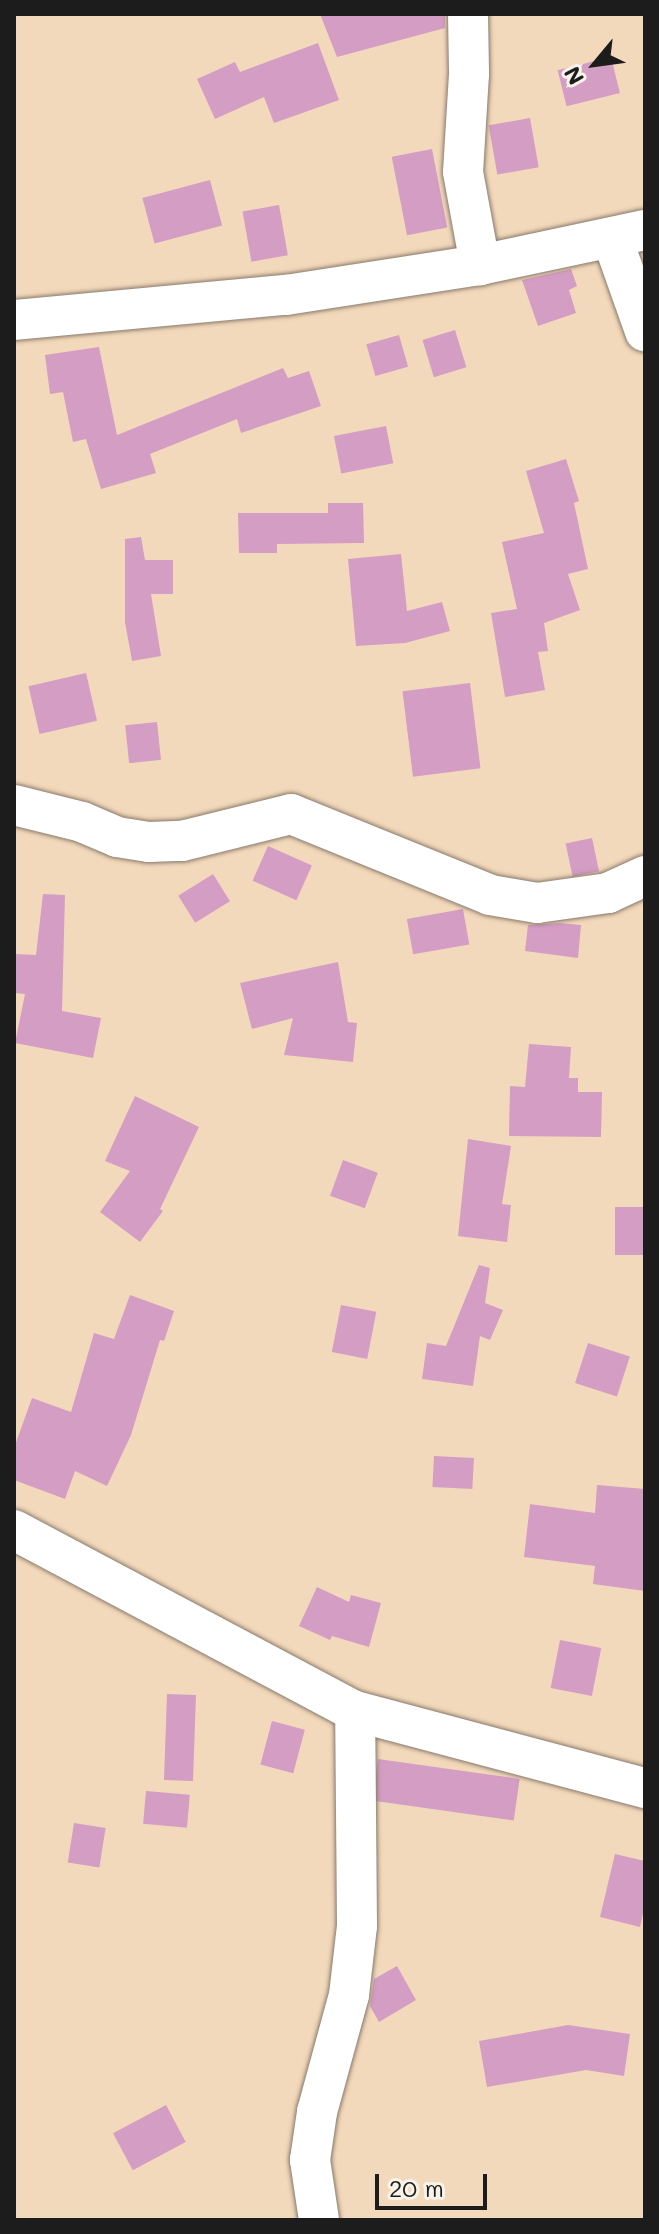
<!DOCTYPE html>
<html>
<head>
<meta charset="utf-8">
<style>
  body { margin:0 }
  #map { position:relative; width:659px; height:2234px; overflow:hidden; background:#f3d9bb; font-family:Mali,sans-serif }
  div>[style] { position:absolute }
  .building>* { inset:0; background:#d49dc4; transform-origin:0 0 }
  .roads { filter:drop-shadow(0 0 2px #887a6c) drop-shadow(0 0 2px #887a6c) }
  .street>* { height:40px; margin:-20px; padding:0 20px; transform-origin:20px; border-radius:20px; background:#fff }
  span { translate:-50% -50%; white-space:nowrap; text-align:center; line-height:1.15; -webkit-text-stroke:6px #f7f3e8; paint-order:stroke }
  .frame { position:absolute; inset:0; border:16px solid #1c1c1c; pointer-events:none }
  .north { position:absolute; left:555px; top:24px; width:80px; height:80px; -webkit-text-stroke:6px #f7f3e8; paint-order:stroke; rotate:241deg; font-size:22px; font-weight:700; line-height:32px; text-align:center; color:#1c1c1c }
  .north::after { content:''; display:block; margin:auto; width:28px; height:36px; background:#1c1c1c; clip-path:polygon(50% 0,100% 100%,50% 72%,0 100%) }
  .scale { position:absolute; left:375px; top:2174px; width:112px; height:36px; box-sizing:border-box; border:4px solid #1c1c1c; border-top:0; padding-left:10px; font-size:24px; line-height:28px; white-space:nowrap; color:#1c1c1c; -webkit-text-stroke:6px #f7f3e8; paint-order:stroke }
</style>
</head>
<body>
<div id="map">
  <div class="building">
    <div style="clip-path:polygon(320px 14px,445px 14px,445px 28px,337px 57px)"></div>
    <div style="clip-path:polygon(318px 43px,339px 100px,274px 123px,264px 97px,215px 119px,197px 79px,235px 62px,240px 72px)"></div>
    <div style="left:611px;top:57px;width:37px;height:55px;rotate:76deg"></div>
    <div style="left:530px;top:118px;width:50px;height:42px;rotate:80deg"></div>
    <div style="left:432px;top:149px;width:80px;height:41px;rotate:79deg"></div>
    <div style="left:210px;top:180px;width:47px;height:70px;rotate:75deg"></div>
    <div style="left:279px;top:205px;width:51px;height:37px;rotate:80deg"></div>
    <div style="clip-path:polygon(571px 269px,577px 286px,569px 290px,576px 313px,538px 326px,522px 280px)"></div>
    <div style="left:455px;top:330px;width:39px;height:34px;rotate:73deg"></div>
    <div style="left:399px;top:335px;width:33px;height:34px;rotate:74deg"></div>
    <div style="clip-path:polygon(99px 347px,117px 435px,283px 368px,288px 378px,309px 371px,321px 406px,241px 433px,237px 419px,150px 454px,156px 473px,101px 489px,86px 439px,73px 442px,63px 392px,50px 394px,45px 355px)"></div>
    <div style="left:386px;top:426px;width:38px;height:53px;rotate:79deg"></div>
    <div style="clip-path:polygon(566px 459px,579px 501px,574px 503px,588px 569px,568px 574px,580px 610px,544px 623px,548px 651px,538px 652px,545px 690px,505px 697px,491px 613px,517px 609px,502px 542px,544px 533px,526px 471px)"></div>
    <div style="clip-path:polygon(328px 503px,363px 503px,364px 543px,277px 544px,277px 553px,239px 553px,238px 513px,328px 513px)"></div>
    <div style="clip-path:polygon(141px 537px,145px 560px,173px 560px,173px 594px,151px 594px,161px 656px,132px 661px,125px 622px,125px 539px)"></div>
    <div style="clip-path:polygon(401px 554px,407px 611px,442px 602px,450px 631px,405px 643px,356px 646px,348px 559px)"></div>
    <div style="left:86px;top:673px;width:49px;height:59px;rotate:77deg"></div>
    <div style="left:470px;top:683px;width:86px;height:68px;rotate:83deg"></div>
    <div style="left:157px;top:722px;width:38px;height:32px;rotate:84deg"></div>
    <div style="left:592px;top:838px;width:34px;height:27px;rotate:78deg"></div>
    <div style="left:268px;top:846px;width:48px;height:38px;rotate:24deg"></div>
    <div style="left:213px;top:874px;width:32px;height:41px;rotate:58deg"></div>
    <div style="clip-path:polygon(43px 894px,65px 895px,62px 1011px,101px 1018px,93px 1058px,15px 1043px,25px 994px,14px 993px,14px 954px,36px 955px)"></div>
    <div style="left:463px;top:909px;width:36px;height:57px;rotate:80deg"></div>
    <div style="clip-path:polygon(560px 923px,581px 925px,578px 958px,525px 951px,528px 925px)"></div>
    <div style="clip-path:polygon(338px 962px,348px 1022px,357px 1023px,353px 1062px,284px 1055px,293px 1018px,252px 1029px,240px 983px)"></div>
    <div style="clip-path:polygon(529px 1044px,571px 1047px,569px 1078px,578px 1078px,578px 1092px,602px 1092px,601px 1137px,509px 1136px,510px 1086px,525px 1087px)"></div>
    <div style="clip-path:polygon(135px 1096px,199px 1127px,160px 1209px,163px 1211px,140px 1242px,100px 1212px,130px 1171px,105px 1161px)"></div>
    <div style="clip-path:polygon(468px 1139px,511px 1146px,502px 1204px,511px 1205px,507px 1242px,458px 1236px)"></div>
    <div style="left:343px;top:1160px;width:37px;height:38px;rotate:20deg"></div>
    <div style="left:645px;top:1207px;width:48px;height:30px;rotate:90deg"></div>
    <div style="clip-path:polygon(479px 1265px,490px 1268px,485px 1303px,503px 1310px,490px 1340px,480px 1336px,473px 1386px,422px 1379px,427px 1343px,446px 1346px)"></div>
    <div style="clip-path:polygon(130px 1295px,174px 1311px,164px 1341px,160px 1340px,131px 1435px,107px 1486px,75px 1471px,65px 1499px,14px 1480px,14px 1448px,32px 1398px,71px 1412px,94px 1333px,114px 1339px)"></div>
    <div style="left:341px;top:1305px;width:36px;height:48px;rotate:11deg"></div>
    <div style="left:588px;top:1343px;width:44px;height:42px;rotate:18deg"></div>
    <div style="left:434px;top:1456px;width:40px;height:31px;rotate:3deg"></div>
    <div style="clip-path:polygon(597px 1485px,645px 1489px,645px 1591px,593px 1584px,595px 1566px,524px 1557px,530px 1504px,595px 1513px)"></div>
    <div style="clip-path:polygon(317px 1587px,349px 1602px,351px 1595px,381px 1603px,369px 1647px,332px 1636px,330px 1640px,299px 1626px)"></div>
    <div style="left:560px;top:1640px;width:42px;height:49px;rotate:11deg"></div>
    <div style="left:167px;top:1694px;width:29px;height:86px;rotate:2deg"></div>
    <div style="left:272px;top:1721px;width:34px;height:45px;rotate:15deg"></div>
    <div style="left:378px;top:1759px;width:143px;height:42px;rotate:8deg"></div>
    <div style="left:146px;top:1791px;width:44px;height:33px;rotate:5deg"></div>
    <div style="left:74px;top:1823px;width:32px;height:40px;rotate:9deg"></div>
    <div style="clip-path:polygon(615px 1854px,645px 1861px,645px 1904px,640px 1927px,600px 1917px)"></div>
    <div style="clip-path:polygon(397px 1966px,416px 2000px,379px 2022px,370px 2006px,374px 1979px)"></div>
    <div style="clip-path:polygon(568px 2025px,630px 2034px,624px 2076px,586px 2070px,487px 2087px,479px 2041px)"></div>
    <div style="left:166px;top:2105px;width:42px;height:60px;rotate:62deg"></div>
  </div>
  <div class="roads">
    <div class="street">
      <div style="left:468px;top:14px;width:60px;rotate:89deg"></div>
      <div style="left:469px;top:74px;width:98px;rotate:93.5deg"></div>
      <div style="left:463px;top:172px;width:95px;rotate:79.6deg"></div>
      <div style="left:612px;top:238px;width:99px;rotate:70.5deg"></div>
      <div style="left:14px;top:320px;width:273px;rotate:-5.3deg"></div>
      <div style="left:286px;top:295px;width:196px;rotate:-8.8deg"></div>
      <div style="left:480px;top:265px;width:169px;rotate:-12deg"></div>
      <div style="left:14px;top:805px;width:70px;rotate:14deg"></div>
      <div style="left:82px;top:822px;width:38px;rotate:23deg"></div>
      <div style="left:117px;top:837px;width:32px;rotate:9deg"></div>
      <div style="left:149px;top:842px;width:33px;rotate:-2deg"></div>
      <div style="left:182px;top:841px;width:112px;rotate:-13.9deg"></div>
      <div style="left:291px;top:814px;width:215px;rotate:22.1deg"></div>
      <div style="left:490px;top:895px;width:48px;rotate:9.7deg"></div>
      <div style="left:537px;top:903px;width:72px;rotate:-8deg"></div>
      <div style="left:608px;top:893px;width:41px;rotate:-24.7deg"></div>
      <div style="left:14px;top:1530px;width:386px;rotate:28deg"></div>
      <div style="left:355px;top:1711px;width:300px;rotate:14.9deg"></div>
      <div style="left:319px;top:2220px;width:61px;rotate:-98.5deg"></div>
      <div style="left:310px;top:2160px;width:49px;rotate:-81.7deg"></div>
      <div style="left:317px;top:2112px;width:121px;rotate:-74.7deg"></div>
      <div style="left:349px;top:1995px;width:69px;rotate:-83.4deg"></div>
      <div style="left:357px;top:1926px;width:215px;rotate:-90.5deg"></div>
    </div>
  </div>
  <div class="frame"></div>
  <div class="north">N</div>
  <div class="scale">20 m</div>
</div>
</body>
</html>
